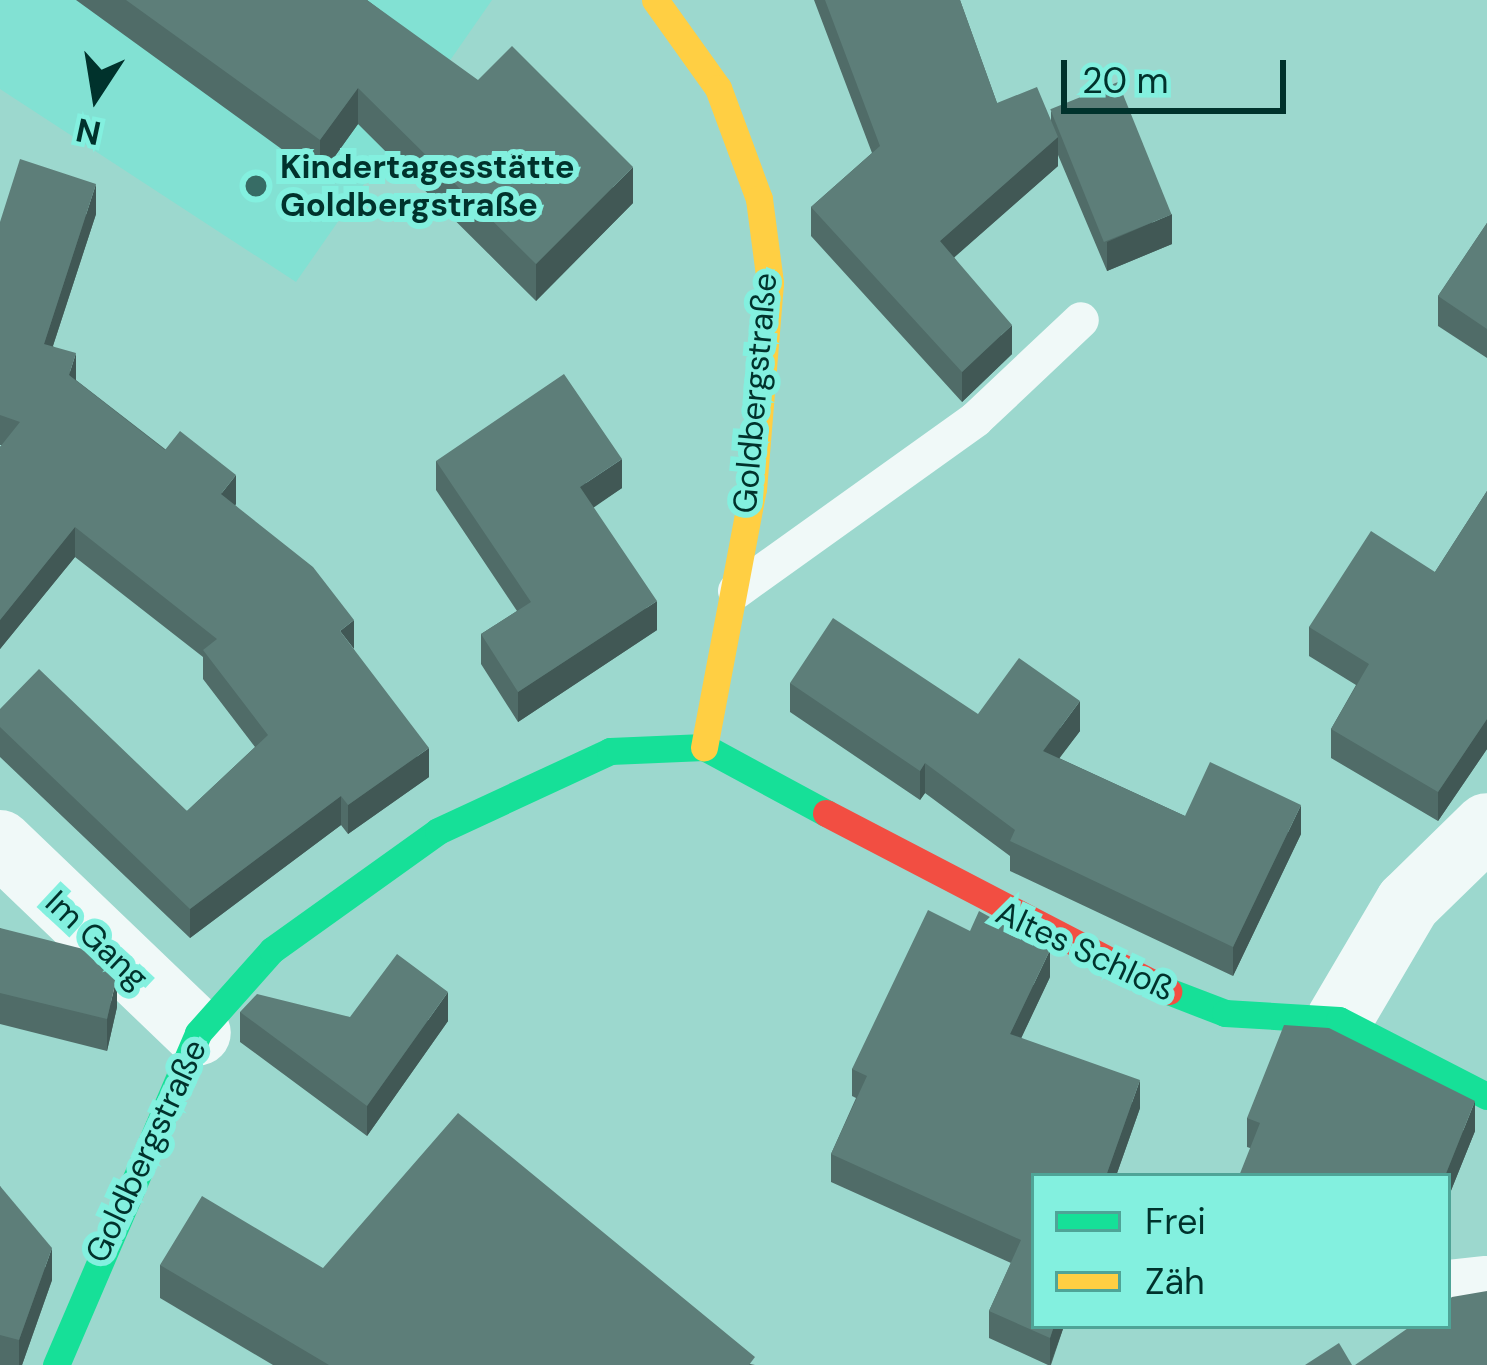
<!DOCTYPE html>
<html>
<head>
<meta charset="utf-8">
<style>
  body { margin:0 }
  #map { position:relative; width:1487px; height:1365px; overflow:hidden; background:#9cd8ce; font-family:"DM Sans",sans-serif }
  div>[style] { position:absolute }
  .built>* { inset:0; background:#82e1d3 }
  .lane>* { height:36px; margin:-18px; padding:0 18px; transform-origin:18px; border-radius:18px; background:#f0f9f8 }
  .street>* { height:66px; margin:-33px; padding:0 33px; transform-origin:33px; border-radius:33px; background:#f0f9f8 }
  .fast>* { height:27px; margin:-13.5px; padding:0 13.5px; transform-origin:13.5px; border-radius:13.5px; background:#16e098 }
  .slow>* { height:27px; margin:-13.5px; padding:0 13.5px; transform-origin:13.5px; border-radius:13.5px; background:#ffcf43 }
  .jam>* { height:27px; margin:-13.5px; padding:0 13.5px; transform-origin:13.5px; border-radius:13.5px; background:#f24e42 }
  .wall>* { inset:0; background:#506c68 }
  .shaded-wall>* { inset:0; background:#415855 }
  .building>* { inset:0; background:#5d7e79; transform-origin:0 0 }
  .dots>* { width:33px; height:33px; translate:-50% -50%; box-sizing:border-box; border:6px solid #83f0df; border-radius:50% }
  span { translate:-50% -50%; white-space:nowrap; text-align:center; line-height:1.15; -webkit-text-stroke:12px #83f0df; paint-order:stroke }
  .poi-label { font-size:33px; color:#00322c; font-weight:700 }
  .left { translate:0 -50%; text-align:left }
  .street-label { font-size:33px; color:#00322c }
  .legend { position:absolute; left:1031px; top:1173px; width:420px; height:156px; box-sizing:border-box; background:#83f0df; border:3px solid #4fa497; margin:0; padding:15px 21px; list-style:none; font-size:36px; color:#00322c }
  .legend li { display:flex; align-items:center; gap:24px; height:60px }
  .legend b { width:60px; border:3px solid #4fa497 }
  .north { position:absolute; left:36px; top:36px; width:120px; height:120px; -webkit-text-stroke:9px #83f0df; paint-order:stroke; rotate:192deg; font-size:33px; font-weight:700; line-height:48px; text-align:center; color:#00322c }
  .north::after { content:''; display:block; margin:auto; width:42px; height:54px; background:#00322c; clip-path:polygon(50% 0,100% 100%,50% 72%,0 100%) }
  .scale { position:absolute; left:1061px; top:60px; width:225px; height:54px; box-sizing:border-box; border:6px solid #00322c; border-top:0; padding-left:15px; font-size:36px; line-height:42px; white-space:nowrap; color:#00322c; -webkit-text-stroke:9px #83f0df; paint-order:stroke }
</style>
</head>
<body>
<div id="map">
  <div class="built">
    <div style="clip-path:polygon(0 0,492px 0,296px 282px,0 89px)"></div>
  </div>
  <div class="lane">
    <div style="left:736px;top:591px;width:295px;rotate:-35.6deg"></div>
    <div style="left:976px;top:419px;width:144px;rotate:-43.3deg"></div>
  </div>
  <div class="street">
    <div style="left:0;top:843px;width:274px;rotate:43.8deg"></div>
    <div style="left:1339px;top:1020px;width:136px;rotate:-59.5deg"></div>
    <div style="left:1408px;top:903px;width:110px;rotate:-44.3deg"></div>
    <div style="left:1448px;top:1293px;width:39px;rotate:-6deg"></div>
  </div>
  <div class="fast">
    <div style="left:1168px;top:991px;width:61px;rotate:21.1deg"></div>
    <div style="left:1225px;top:1013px;width:114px;rotate:3.5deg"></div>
    <div style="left:1339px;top:1020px;width:166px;rotate:27.2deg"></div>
    <div style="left:56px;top:1365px;width:361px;rotate:-66.8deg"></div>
    <div style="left:198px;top:1033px;width:111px;rotate:-48.3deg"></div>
    <div style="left:272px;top:950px;width:204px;rotate:-35.6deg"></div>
    <div style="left:438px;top:831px;width:190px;rotate:-24.9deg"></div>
    <div style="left:610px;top:751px;width:94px;rotate:-2.4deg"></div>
    <div style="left:704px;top:747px;width:139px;rotate:28.4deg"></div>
  </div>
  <div class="slow">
    <div style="left:655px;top:0;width:108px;rotate:54.4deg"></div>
    <div style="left:718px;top:88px;width:118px;rotate:69.7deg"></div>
    <div style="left:759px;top:199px;width:85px;rotate:82.5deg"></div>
    <div style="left:770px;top:283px;width:206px;rotate:94.7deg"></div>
    <div style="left:753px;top:488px;width:264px;rotate:100.7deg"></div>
  </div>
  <div class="jam">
    <div style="left:826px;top:813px;width:386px;rotate:27.5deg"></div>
  </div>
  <div class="wall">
    <div style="clip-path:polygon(76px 0,367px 0,633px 203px,536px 301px,358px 124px,320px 177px)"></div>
    <div style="clip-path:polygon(814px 0,960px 0,997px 103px,1051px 121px,1051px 111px,1172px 244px,1107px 271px,1058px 155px,1058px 166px,954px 257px,1012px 354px,962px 402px,811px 236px,811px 207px,872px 153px)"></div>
    <div style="clip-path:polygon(96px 214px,53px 346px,76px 380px,236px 504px,235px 505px,354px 650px,429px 777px,348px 834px,341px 825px,190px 938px,0 757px,0 709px,187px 811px,255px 747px,203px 679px,203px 657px,75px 557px,0 649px,0 447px,2px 445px,0 445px,0 222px)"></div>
    <div style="clip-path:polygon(1487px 223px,1487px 358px,1438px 326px,1438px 296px)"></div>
    <div style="clip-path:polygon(436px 461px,622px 488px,593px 507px,657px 630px,518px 722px,481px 664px,481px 634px,517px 611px,436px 490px)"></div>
    <div style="clip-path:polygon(1487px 491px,1487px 749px,1438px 821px,1331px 758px,1331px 729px,1356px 685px,1309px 656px,1309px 627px,1435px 572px)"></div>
    <div style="clip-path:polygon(790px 683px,1080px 731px,1059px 758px,1185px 816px,1301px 834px,1233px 976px,1010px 871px,1010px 856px,925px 793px,920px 800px,790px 712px)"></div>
    <div style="clip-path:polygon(0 928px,117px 1007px,107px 1051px,0 1024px)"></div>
    <div style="clip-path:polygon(1050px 977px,1021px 1038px,1140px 1108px,1116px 1176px,1034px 1176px,1034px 1326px,1064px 1326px,1051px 1365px,1048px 1365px,989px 1338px,989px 1311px,1011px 1263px,831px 1182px,831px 1154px,856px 1098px,852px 1096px,852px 1069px)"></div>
    <div style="clip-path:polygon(240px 1012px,350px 1017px,448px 1021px,367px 1136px,240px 1042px)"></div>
    <div style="clip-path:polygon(1247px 1118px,1475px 1131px,1448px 1198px,1448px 1176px,1250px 1148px,1247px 1147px)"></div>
    <div style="clip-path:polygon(0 1186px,52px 1280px,22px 1365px,0 1365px)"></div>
    <div style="clip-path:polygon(160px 1265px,323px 1268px,755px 1365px,273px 1365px,160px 1298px)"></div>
  </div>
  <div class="shaded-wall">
    <div style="clip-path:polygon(358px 88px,358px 124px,320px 177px,320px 140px)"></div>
    <div style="clip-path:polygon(1058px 137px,1058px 166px,940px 270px,940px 241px)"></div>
    <div style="clip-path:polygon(633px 167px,633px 203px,536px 301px,536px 264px)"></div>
    <div style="clip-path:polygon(96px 184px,96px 214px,44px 373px,44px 344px)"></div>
    <div style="clip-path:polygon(1172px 214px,1172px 244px,1107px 271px,1107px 242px)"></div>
    <div style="clip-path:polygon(1012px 325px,1012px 354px,962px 402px,962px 372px)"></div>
    <div style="clip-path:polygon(76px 353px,76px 382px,69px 375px)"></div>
    <div style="clip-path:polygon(622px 459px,622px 488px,580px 517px,580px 487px)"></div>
    <div style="clip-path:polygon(236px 475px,236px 504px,221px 524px,221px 494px)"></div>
    <div style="clip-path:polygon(75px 527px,75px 557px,0 649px,0 620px)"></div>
    <div style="clip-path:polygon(657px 601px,657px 630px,518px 722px,518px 692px)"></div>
    <div style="clip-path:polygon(354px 620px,354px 649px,340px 631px)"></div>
    <div style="clip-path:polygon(1080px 701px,1080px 731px,1043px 780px,1043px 751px)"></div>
    <div style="clip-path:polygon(1487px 719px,1487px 749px,1438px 821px,1438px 792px)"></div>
    <div style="clip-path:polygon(429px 748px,429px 777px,348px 834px,348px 805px)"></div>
    <div style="clip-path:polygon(925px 763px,925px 793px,920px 800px,920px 771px)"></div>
    <div style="clip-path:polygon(341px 796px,341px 825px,190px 938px,190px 909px)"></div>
    <div style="clip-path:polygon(1301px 805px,1301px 834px,1233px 976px,1233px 947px)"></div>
    <div style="clip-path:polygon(1050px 950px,1050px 977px,1010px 1062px,1010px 1034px)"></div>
    <div style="clip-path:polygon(117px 976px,117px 1007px,107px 1051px,107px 1019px)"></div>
    <div style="clip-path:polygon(448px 992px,448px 1021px,367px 1136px,367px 1106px)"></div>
    <div style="clip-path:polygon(1140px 1080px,1140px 1108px,1116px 1176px,1106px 1176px)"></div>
    <div style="clip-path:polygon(1475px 1101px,1475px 1131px,1448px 1198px,1448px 1176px,1445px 1176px)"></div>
    <div style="clip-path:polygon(52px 1248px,52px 1280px,22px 1365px,19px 1365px,19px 1340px)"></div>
    <div style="clip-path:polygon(1054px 1326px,1064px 1326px,1050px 1365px,1050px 1338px)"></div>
  </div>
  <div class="building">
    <div style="clip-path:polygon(126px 0,367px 0,478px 80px,512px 46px,633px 167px,536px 264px,358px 88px,320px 140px)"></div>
    <div style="clip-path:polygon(825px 0,960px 0,997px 103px,1037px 87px,1058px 137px,940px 241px,1012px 325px,962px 372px,811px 207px,880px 146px)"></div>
    <div style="left:1118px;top:82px;width:143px;height:73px;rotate:68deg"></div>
    <div style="clip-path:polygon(20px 159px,96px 184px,44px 344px,76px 353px,69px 375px,165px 450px,180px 431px,236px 475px,221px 494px,313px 567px,354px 620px,340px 631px,429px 748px,348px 805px,341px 796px,190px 909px,0 727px,0 709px,39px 669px,187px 811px,268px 735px,203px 650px,217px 639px,75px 527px,0 620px,0 447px,20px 422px,0 415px,0 222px)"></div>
    <div style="clip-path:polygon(1487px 223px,1487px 329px,1438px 296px)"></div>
    <div style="clip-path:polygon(564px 374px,622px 459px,580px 487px,657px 601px,518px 692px,481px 634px,531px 602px,436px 461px)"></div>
    <div style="clip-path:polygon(1487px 491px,1487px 719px,1438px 792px,1331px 729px,1369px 664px,1309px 627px,1371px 531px,1435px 572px)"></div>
    <div style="clip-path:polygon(833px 618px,978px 714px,1019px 658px,1080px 701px,1043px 751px,1185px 816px,1210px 762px,1301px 805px,1233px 947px,1010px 841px,1015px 830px,925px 763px,920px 771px,790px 683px)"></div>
    <div style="clip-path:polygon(928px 910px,970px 931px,979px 911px,1050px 950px,1010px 1034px,1140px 1080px,1106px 1176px,1034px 1176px,1034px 1326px,1054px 1326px,1050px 1338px,989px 1311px,1021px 1240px,831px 1154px,867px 1076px,852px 1069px)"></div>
    <div style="clip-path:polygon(0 928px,91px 951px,117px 976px,107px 1019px,0 993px)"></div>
    <div style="clip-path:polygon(397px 954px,448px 992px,367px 1106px,240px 1012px,257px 994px,350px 1017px)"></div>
    <div style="clip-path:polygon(1284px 1025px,1329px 1028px,1475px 1101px,1445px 1176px,1239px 1176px,1260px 1123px,1247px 1118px)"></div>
    <div style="clip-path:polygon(458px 1113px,755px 1357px,749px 1365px,329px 1365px,160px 1265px,202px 1196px,323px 1268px)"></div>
    <div style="clip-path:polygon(0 1186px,52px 1248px,19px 1340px,0 1335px)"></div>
    <div style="clip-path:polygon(1487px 1291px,1487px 1365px,1355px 1365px,1411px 1326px,1448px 1326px,1448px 1300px,1452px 1297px)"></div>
    <div style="clip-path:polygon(1339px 1343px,1352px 1365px,1305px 1365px)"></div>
  </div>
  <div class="dots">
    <div style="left:256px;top:186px;background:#376c65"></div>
  </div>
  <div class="poi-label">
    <span class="left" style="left:280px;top:186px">Kindertagesstätte<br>Goldbergstraße</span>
  </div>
  <div class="street-label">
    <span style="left:755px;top:393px;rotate:-85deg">Goldbergstraße</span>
    <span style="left:97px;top:940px;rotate:43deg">Im Gang</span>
    <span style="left:1085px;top:951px;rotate:25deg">Altes Schloß</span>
    <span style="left:146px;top:1151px;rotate:-65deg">Goldbergstraße</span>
  </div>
  <ul class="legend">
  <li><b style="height:15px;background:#16e098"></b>Frei</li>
  <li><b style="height:15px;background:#ffcf43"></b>Zäh</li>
  </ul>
  <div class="north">N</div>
  <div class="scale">20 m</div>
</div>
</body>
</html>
